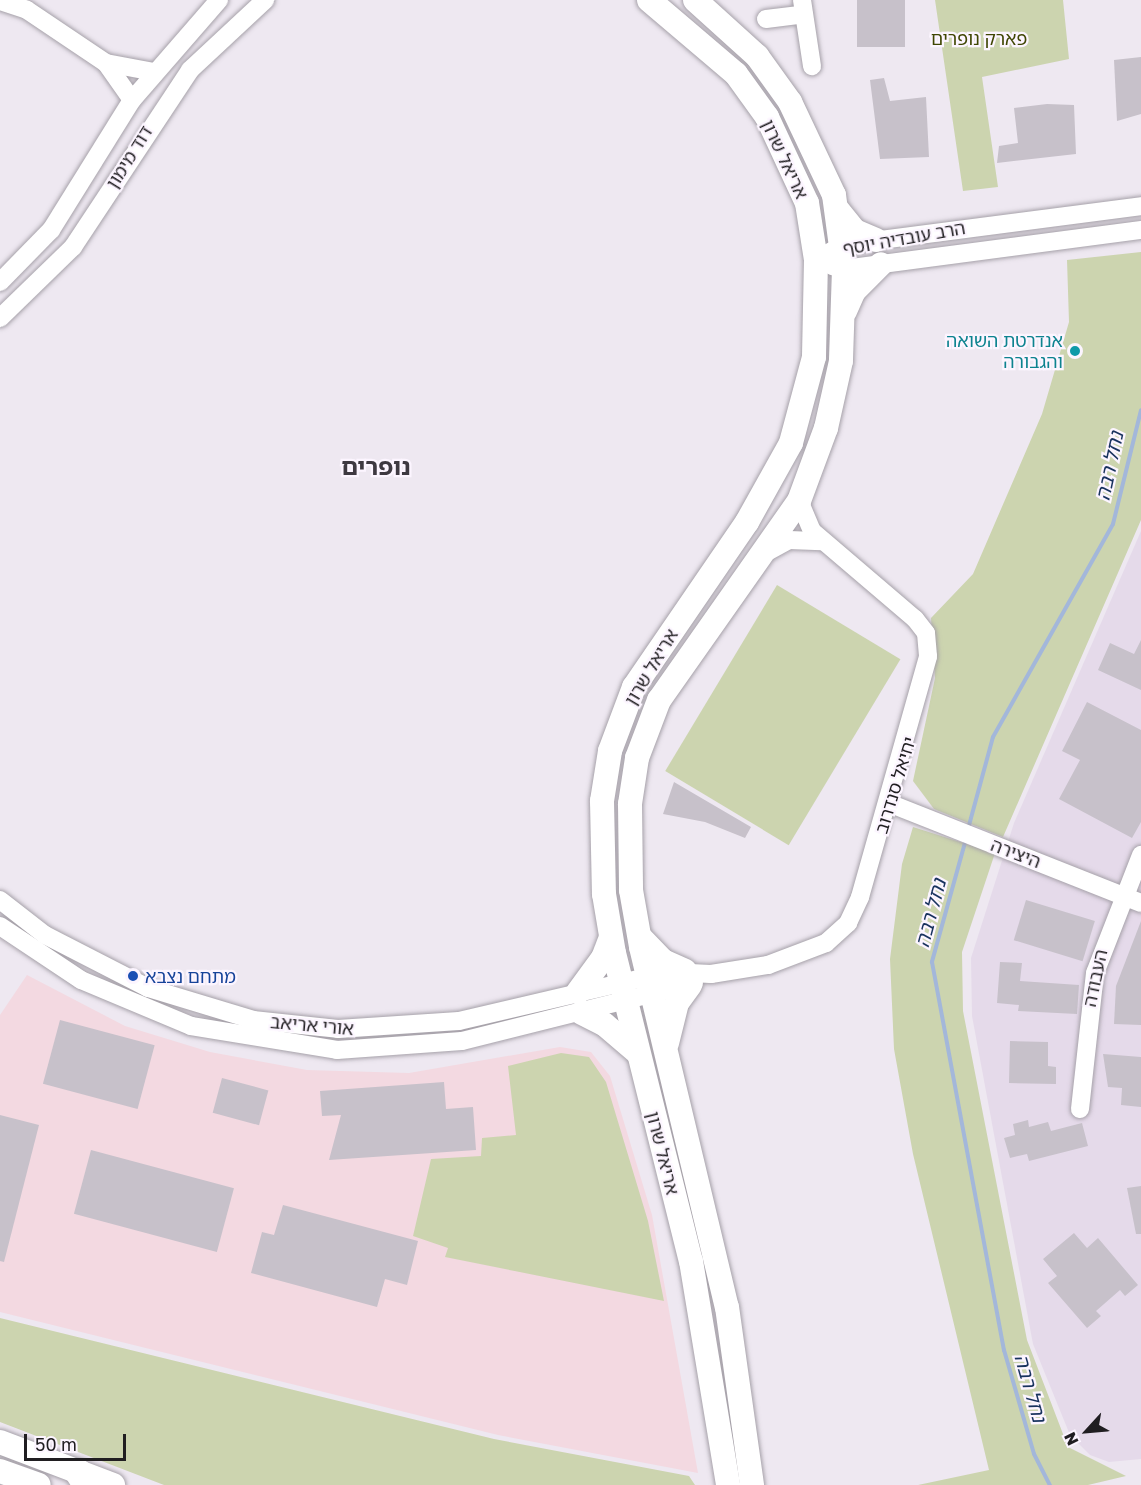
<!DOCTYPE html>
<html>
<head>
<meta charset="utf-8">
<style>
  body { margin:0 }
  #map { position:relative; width:1141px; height:1485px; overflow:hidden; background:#eee8f1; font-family:"Golos Text","Noto Sans Hebrew",sans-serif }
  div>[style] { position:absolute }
  .commercial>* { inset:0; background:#f3d9e1 }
  .built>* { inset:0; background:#e5daea }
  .green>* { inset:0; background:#ccd4af; transform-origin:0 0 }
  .stream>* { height:4px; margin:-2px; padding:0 2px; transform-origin:2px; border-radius:2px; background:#a3b7da }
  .building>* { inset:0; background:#c7c1ca; transform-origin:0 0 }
  .roads { filter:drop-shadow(0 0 2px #a6a1a9) drop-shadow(0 0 2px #a6a1a9) }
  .minor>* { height:18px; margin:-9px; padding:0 9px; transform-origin:9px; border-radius:9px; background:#fff }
  .major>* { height:24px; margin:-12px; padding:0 12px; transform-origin:12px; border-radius:12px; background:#fff }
  .highway>* { height:27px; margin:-13.5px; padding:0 13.5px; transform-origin:13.5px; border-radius:13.5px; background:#fff }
  .dots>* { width:16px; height:16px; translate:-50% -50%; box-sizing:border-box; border:3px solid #fcf5ff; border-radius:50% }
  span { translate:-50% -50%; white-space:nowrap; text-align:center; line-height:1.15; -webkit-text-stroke:4.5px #fcf5ff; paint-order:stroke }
  .park-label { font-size:18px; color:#3f4603 }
  .street-label { font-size:18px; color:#201e21 }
  .culture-label { font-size:18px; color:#0d838f }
  .right { translate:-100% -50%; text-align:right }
  .transit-label { font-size:18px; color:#164399 }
  .left { translate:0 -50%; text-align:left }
  .water-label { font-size:20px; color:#18325d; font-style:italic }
  .district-label { font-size:24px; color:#3e3941; font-weight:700 }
  .north { position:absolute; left:1057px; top:1401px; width:60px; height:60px; -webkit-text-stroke:4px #fcf5ff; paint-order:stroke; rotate:244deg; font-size:16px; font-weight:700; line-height:24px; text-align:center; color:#201e21 }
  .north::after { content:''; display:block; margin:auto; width:21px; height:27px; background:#201e21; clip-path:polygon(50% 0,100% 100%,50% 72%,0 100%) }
  .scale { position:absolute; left:24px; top:1434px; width:102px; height:27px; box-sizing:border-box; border:3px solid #201e21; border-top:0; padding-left:8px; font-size:18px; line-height:21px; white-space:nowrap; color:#201e21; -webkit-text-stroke:4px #fcf5ff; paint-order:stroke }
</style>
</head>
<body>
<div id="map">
  <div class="commercial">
    <div style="clip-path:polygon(27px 975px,125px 1026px,210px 1052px,307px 1070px,409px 1073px,560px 1047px,591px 1052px,610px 1076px,652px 1215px,698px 1473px,498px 1435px,0 1312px,0 1015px)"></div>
  </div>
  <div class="built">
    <div style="clip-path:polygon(1141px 531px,1141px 1459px,1109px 1462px,1090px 1455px,1070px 1435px,1033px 1344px,972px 1016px,971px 958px,1014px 823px)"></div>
  </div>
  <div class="green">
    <div style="clip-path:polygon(935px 0,1063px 0,1069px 59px,982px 77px,998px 187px,963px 191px)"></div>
    <div style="clip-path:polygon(1141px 252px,1141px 520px,1003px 837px,934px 809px,913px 781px,935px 678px,931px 618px,973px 574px,1042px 414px,1069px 322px,1067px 260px)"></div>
    <div style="left:777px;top:585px;width:144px;height:217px;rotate:31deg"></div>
    <div style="clip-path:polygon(913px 827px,995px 853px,962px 952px,963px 1011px,1027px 1340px,1068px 1447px,1126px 1476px,1088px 1485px,918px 1485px,989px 1470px,913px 1154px,894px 1049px,890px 959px,902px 864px)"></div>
    <div style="clip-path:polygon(561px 1053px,589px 1057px,606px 1082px,648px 1221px,664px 1301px,445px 1257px,448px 1248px,413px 1236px,431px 1159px,481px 1156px,482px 1138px,516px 1135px,508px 1066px)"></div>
    <div style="clip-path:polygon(0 1318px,494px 1439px,689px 1476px,695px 1485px,164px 1485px,0 1422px)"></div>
  </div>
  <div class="stream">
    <div style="left:968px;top:829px;width:95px;rotate:-74.8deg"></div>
    <div style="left:993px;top:737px;width:244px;rotate:-60.6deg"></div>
    <div style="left:1113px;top:524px;width:117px;rotate:-76.2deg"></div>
    <div style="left:966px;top:839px;width:128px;rotate:105.5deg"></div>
    <div style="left:932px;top:962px;width:395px;rotate:79.5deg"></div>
    <div style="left:1004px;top:1350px;width:108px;rotate:73.9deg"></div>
    <div style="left:1034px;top:1454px;width:35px;rotate:63deg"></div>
  </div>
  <div class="building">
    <div style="left:857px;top:0;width:48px;height:47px"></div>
    <div style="clip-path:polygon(1141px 57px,1141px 114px,1117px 121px,1114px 60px)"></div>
    <div style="clip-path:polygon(884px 78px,890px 101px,926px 97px,929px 157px,880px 159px,870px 80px)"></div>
    <div style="clip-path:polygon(1047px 104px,1074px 105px,1076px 154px,997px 163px,999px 146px,1018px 143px,1014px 108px)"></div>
    <div style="clip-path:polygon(1141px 640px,1141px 690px,1098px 670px,1110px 643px,1134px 654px)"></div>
    <div style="clip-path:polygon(1087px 702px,1141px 730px,1141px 822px,1132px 838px,1059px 799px,1080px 760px,1062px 751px)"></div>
    <div style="clip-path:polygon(674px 782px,751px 827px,745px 838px,705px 822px,663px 814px)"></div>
    <div style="left:1026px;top:900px;width:72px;height:42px;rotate:17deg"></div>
    <div style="clip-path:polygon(1141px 921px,1141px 1025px,1114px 1024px,1116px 986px)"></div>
    <div style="clip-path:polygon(1000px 962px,1022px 963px,1020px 981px,1079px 985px,1077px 1014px,1018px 1011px,1019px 1005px,997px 1003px)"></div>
    <div style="left:60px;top:1020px;width:98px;height:66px;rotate:15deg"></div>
    <div style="clip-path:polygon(1010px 1041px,1048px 1042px,1048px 1066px,1056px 1067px,1056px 1084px,1009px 1083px)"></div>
    <div style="clip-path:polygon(1103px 1054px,1141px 1057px,1141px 1107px,1121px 1105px,1122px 1088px,1108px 1087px)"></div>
    <div style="left:222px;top:1078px;width:48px;height:36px;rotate:15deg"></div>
    <div style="clip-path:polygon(444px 1082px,446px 1109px,473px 1107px,476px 1150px,329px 1160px,341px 1115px,322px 1116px,320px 1091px)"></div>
    <div style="clip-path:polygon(0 1115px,39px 1125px,4px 1262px,0 1261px)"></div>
    <div style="clip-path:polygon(1028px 1120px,1029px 1127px,1048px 1122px,1051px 1131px,1082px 1123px,1088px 1146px,1029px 1161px,1027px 1154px,1010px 1158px,1004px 1138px,1015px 1135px,1013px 1124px)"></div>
    <div style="left:91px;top:1150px;width:148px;height:66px;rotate:15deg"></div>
    <div style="clip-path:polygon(1141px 1186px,1141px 1234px,1136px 1234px,1127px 1188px)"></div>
    <div style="clip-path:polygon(283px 1205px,418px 1241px,407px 1285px,385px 1279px,377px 1307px,251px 1273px,262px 1232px,274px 1235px)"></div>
    <div style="clip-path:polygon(1074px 1233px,1087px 1248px,1098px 1238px,1138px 1285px,1125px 1296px,1120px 1290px,1096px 1311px,1101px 1316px,1087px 1328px,1048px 1283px,1057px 1276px,1043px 1259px)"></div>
  </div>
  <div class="roads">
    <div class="minor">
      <div style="left:802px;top:0;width:67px;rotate:81.4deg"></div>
      <div style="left:0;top:1px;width:28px;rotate:18deg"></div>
      <div style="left:27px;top:10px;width:95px;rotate:33.9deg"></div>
      <div style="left:106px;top:63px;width:45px;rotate:54.9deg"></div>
      <div style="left:766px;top:19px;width:38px;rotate:-7deg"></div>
      <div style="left:106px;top:63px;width:49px;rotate:10.6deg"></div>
      <div style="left:816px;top:260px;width:30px;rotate:-30deg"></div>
      <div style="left:842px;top:245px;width:302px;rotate:-7.4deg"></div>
      <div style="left:832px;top:266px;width:12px;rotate:14deg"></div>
      <div style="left:844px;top:269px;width:300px;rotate:-7.5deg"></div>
      <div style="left:0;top:282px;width:73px;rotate:-45.6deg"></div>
      <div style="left:51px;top:230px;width:153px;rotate:-58.1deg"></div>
      <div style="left:132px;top:100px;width:133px;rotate:-49deg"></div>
      <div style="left:0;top:318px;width:102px;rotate:-44.2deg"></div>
      <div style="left:73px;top:247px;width:212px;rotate:-56.5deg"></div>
      <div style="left:190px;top:70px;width:103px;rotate:-43deg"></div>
      <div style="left:769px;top:551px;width:23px;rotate:-29deg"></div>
      <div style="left:789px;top:540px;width:33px;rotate:2deg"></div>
      <div style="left:891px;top:804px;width:269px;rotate:21.6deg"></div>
      <div style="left:0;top:900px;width:57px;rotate:37.9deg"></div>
      <div style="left:45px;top:935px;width:116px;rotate:27.2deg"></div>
      <div style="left:148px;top:988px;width:110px;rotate:16.9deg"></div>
      <div style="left:253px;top:1020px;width:85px;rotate:6deg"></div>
      <div style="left:338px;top:1029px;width:121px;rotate:-3.8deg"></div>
      <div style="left:459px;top:1021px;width:215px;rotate:-13.2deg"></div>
      <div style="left:668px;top:972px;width:43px;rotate:2.7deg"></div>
      <div style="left:711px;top:974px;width:58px;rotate:-9deg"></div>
      <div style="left:768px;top:965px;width:62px;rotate:-20.8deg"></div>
      <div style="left:826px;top:943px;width:30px;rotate:-42deg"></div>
      <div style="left:848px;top:923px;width:29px;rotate:-65deg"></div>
      <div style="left:860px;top:897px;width:250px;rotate:-74.2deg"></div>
      <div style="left:928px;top:656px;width:23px;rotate:-95deg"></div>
      <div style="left:926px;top:633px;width:18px;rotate:-128deg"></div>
      <div style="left:915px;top:619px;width:135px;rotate:-139.5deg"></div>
      <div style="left:812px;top:531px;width:33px;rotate:-113deg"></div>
      <div style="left:0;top:926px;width:97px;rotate:33.7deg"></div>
      <div style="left:81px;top:980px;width:119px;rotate:22.7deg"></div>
      <div style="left:191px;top:1026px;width:148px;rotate:9.3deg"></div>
      <div style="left:337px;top:1050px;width:125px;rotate:-4.1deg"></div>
      <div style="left:462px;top:1041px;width:239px;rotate:-14deg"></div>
      <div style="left:1080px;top:1109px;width:137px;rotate:-83.7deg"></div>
      <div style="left:1095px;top:973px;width:127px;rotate:-68.7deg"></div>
    </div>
    <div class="major">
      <div style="left:649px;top:0;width:114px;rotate:40.4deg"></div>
      <div style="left:736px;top:74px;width:53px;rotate:54.2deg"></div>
      <div style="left:767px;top:117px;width:95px;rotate:65.1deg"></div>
      <div style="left:807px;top:203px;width:58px;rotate:81deg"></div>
      <div style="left:816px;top:260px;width:97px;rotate:91.2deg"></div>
      <div style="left:814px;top:357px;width:89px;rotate:105deg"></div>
      <div style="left:791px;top:443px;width:90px;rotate:119.1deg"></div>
      <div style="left:747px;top:522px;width:200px;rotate:124.4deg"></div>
      <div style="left:634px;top:687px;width:68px;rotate:110.6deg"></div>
      <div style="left:610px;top:751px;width:51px;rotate:99.1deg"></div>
      <div style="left:602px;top:801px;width:93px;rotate:88.8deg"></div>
      <div style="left:604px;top:894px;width:60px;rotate:80.4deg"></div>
      <div style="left:614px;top:953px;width:317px;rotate:76deg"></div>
      <div style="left:691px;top:1261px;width:227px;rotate:80.6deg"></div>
      <div style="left:695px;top:0;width:84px;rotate:42.1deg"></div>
      <div style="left:757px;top:56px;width:57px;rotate:54.3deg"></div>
      <div style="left:790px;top:102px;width:103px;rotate:64.7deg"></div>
      <div style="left:834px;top:195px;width:75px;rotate:82.3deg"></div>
      <div style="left:844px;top:269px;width:92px;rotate:91.9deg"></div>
      <div style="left:841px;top:361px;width:69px;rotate:102.6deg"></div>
      <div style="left:826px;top:428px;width:78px;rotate:110.3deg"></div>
      <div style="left:799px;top:501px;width:243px;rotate:125.1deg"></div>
      <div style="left:659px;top:700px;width:62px;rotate:110.8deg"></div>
      <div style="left:637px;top:758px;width:47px;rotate:98.7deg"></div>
      <div style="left:630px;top:804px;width:86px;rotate:89.3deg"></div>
      <div style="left:631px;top:890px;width:58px;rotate:80deg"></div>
      <div style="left:641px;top:947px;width:370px;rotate:76.6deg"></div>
      <div style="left:727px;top:1307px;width:180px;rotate:82deg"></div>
      <div style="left:837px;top:209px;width:28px;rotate:51deg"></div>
      <div style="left:855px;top:231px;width:23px;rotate:23deg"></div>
      <div style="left:845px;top:311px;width:22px;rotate:-66deg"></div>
      <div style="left:854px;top:291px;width:38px;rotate:-45deg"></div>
      <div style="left:640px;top:937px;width:33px;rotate:46deg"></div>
      <div style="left:663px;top:961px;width:24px;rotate:24deg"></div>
      <div style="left:578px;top:992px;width:42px;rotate:-53.7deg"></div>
      <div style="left:603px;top:958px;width:22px;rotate:-69deg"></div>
      <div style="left:582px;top:1013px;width:25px;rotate:27deg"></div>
      <div style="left:604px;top:1024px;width:45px;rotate:40.5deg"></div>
      <div style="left:667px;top:1043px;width:41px;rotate:-76deg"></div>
      <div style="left:677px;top:1003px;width:22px;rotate:-54deg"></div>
      <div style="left:0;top:1442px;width:121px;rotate:20.8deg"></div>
      <div style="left:0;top:1471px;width:41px;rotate:19.7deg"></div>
    </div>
    <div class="highway">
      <div style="left:78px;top:1472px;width:15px;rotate:58deg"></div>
    </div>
  </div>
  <div class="dots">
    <div style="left:1075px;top:351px;background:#0f9aa8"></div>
    <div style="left:133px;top:976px;background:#1a4fb4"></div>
  </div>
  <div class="park-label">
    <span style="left:979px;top:38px">פארק נופרים</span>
  </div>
  <div class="street-label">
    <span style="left:129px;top:157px;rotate:-58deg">דוד מימון</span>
    <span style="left:785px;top:159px;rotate:65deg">אריאל שרון</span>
    <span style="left:904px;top:238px;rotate:-10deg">הרב עובדיה יוסף</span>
    <span style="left:651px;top:667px;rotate:-59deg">אריאל שרון</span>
    <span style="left:895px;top:785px;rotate:-73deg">יחיאל סנדרוב</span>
    <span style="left:1016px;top:853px;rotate:21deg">היצירה</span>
    <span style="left:1095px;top:978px;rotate:-78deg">העבודה</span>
    <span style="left:312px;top:1025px;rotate:5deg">אורי אריאב</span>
    <span style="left:663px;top:1153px;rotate:76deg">אריאל שרון</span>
  </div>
  <div class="culture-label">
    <span class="right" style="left:1063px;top:351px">אנדרטת השואה<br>והגבורה</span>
  </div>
  <div class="transit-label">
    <span class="left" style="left:145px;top:976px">מתחם נצבא</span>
  </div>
  <div class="water-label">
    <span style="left:1109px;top:466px;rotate:-78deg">נחל רבה</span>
    <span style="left:930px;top:913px;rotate:-75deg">נחל רבה</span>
    <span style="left:1031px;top:1388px;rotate:74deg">נחל רבה</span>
  </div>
  <div class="district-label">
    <span style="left:376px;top:466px">נופרים</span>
  </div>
  <div class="north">N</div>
  <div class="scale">50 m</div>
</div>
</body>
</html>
